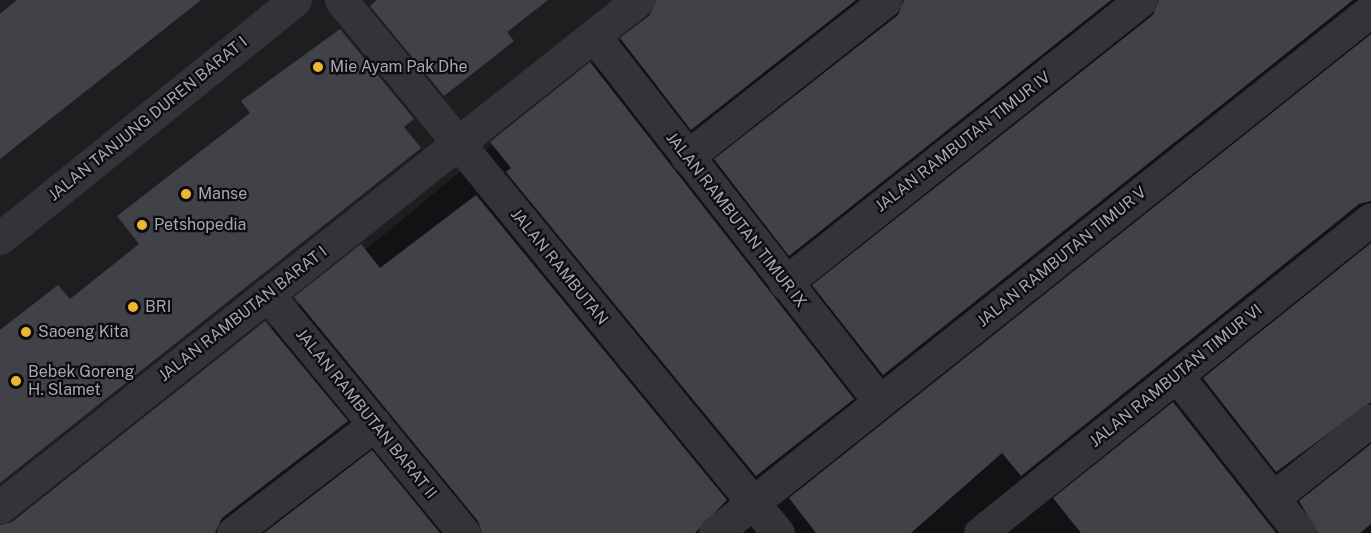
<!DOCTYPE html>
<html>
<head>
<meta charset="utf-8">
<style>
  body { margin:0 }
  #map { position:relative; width:1371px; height:533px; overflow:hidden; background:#121214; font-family:"Public Sans",sans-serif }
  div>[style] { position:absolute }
  .built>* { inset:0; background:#1e1e21 }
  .building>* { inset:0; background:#414247 }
  .minor>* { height:33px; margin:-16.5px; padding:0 16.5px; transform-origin:16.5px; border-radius:16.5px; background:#333438 }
  .dots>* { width:16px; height:16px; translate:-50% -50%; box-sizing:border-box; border:3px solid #0d0d0f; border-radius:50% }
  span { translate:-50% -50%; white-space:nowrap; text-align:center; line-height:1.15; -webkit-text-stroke:4.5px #0d0d0f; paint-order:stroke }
  .poi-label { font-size:16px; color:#a4a8b4 }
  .left { translate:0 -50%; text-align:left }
  .street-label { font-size:16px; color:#a4a8b4 }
</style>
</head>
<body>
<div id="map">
  <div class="built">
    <div style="clip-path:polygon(0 0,668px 0,23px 533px,0 533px)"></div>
  </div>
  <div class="building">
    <div style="clip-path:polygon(17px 0,201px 0,0 159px,0 14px)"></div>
    <div style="clip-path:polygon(377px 0,548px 0,507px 32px,514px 41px,444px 96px,370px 6px)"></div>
    <div style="clip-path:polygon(656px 0,856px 0,691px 130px,620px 38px,650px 15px)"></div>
    <div style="clip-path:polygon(904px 0,1111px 0,789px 256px,714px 159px,898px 15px)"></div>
    <div style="clip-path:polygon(1159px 0,1353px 0,883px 375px,812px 285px,1153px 15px)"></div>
    <div style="clip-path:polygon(340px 29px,414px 119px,404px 127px,421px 148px,0 483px,0 330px,58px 285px,70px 299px,139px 244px,117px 216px,250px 113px,241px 101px)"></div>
    <div style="clip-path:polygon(1371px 34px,1371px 201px,1359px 204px,1021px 476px,1002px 453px,911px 533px,816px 533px,789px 498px)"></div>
    <div style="clip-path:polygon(590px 62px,854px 399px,756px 476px,506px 172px,511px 168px,490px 142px)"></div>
    <div style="clip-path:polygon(476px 195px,727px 500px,695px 533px,482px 533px,478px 521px,294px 297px,361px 244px,380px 268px)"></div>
    <div style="clip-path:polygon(1371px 243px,1371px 402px,1276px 472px,1203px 378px)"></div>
    <div style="clip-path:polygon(265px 321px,348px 421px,222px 518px,215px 533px,0 533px,0 525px,12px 522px)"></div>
    <div style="clip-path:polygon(1173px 402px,1276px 533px,1081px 533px,1053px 498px)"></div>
    <div style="clip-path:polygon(1371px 444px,1371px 524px,1360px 533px,1318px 533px,1299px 501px)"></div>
    <div style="clip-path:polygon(372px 450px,440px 533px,264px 533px)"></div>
  </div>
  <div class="minor">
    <div style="left:341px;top:0;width:689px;rotate:50.65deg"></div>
    <div style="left:594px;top:36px;width:464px;rotate:52deg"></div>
    <div style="left:687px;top:157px;width:253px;rotate:-38.3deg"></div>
    <div style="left:0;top:238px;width:379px;rotate:-38.9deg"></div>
    <div style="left:785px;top:283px;width:455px;rotate:-38.5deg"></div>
    <div style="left:267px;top:294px;width:310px;rotate:50.5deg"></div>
    <div style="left:1177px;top:376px;width:199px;rotate:51.9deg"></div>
    <div style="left:1273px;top:498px;width:125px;rotate:-38.5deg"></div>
    <div style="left:0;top:507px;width:815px;rotate:-38.47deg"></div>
    <div style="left:233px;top:533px;width:179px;rotate:-37.5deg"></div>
    <div style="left:715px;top:533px;width:839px;rotate:-38.56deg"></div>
    <div style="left:980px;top:533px;width:501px;rotate:-38.77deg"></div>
  </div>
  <div class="dots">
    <div style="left:318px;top:67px;background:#edb630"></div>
    <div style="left:186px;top:194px;background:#edb630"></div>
    <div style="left:142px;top:225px;background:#edb630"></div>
    <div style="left:133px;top:307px;background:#edb630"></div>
    <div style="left:26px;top:332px;background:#edb630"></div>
    <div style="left:16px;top:381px;background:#edb630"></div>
  </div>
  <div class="poi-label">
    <span class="left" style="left:330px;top:67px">Mie Ayam Pak Dhe</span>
    <span class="left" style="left:198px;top:194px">Manse</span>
    <span class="left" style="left:154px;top:225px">Petshopedia</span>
    <span class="left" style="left:145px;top:307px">BRI</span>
    <span class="left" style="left:38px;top:332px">Saoeng Kita</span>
    <span class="left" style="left:28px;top:381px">Bebek Goreng<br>H. Slamet</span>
  </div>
  <div class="street-label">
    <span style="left:148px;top:119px;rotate:-39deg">JALAN TANJUNG DUREN BARAT I</span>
    <span style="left:963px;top:142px;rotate:-38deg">JALAN RAMBUTAN TIMUR IV</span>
    <span style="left:736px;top:220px;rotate:52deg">JALAN RAMBUTAN TIMUR IX</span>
    <span style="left:1062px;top:257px;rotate:-39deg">JALAN RAMBUTAN TIMUR V</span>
    <span style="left:559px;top:267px;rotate:51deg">JALAN RAMBUTAN</span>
    <span style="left:243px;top:314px;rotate:-38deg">JALAN RAMBUTAN BARAT I</span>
    <span style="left:1176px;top:376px;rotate:-39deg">JALAN RAMBUTAN TIMUR VI</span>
    <span style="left:366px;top:414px;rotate:51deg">JALAN RAMBUTAN BARAT II</span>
  </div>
</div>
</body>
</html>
